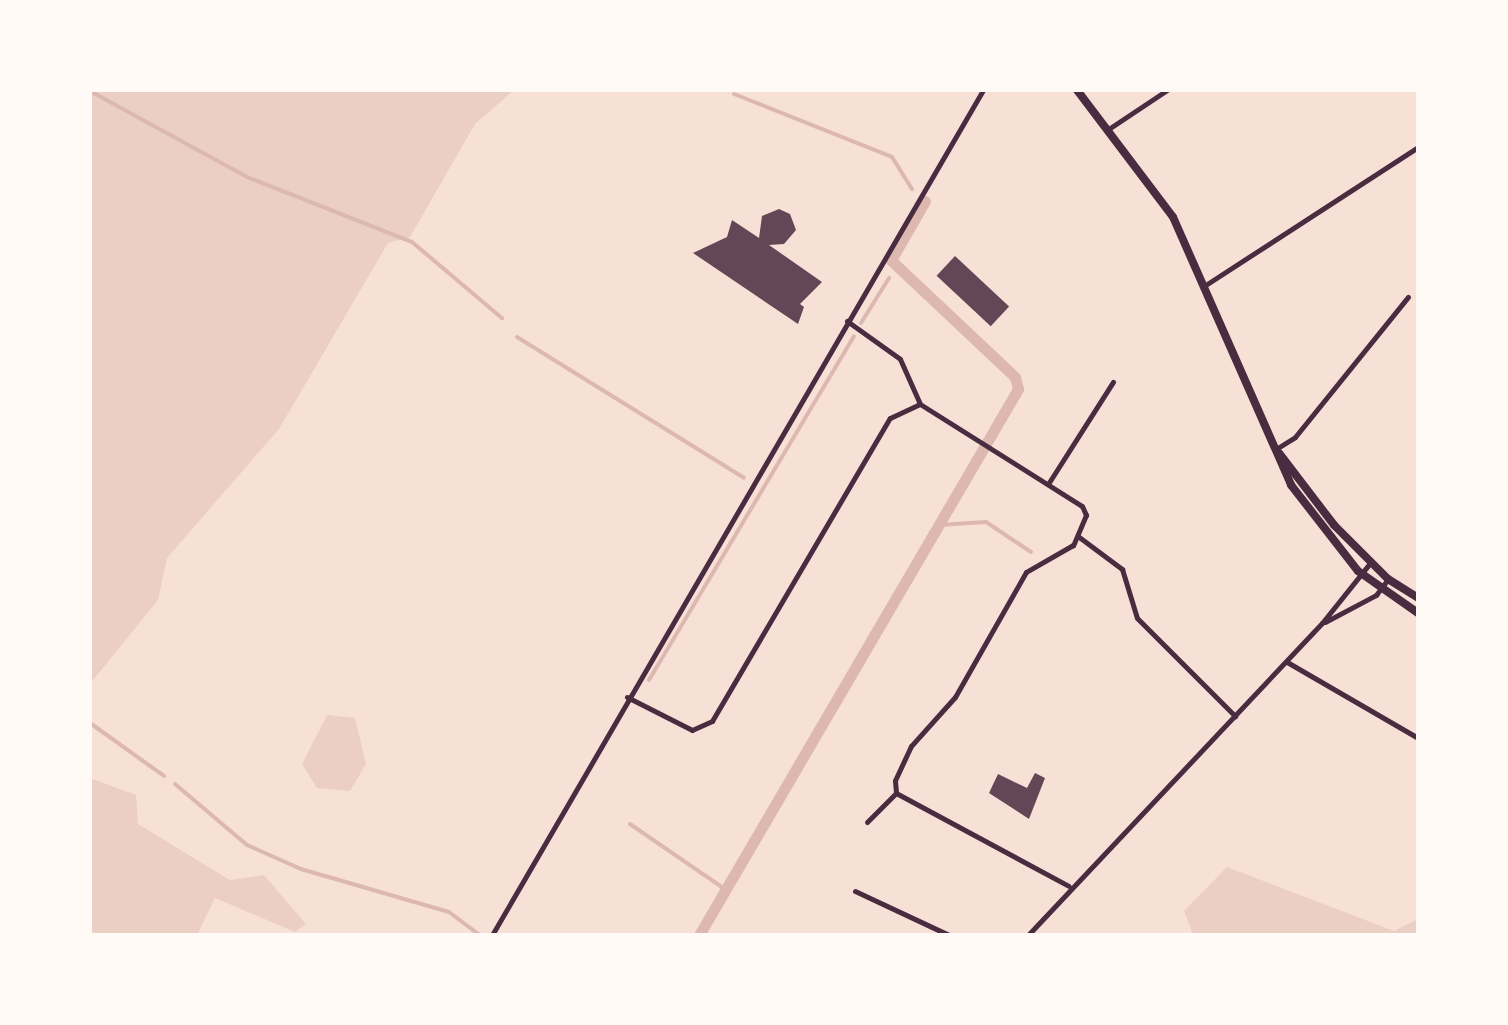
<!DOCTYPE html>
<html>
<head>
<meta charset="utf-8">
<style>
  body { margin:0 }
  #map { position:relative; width:1508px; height:1025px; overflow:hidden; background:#f7e1d7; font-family:Roboto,sans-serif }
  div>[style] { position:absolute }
  .green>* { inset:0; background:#ebcfc5 }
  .stream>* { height:4px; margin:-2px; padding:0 2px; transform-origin:2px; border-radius:2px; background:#dcb8b0 }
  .canal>* { height:11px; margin:-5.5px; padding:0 5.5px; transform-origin:5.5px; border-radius:5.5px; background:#dcb8b0 }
  .building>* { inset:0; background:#644757; transform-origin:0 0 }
  .minor>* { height:5px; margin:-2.5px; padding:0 2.5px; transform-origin:2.5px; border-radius:2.5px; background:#4a2c40 }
  .secondary>* { height:8px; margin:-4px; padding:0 4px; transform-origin:4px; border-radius:4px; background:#4a2c40 }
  span { translate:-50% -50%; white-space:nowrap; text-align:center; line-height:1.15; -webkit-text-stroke:8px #fffaf5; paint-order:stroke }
  .frame { position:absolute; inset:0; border:92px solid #fffaf5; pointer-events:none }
</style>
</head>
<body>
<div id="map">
  <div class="green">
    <div style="clip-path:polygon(90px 90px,514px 90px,475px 124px,410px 237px,388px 243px,279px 429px,167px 558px,158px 600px,90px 684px)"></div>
    <div style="clip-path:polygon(327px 715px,355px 718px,366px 764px,350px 791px,317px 788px,302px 764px)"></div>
    <div style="clip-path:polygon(90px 778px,136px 795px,138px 824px,230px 880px,264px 875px,306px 924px,295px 932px,215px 898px,197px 935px,90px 935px)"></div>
    <div style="clip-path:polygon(1227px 867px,1394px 931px,1418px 919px,1418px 935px,1193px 935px,1184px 911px)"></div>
  </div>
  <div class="stream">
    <div style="left:90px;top:91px;width:179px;rotate:28.7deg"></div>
    <div style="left:247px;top:177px;width:177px;rotate:21.5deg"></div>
    <div style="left:412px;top:242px;width:118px;rotate:40.2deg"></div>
    <div style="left:734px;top:94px;width:170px;rotate:21.7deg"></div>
    <div style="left:892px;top:157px;width:38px;rotate:58deg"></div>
    <div style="left:861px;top:323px;width:53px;rotate:-58.1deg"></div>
    <div style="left:517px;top:337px;width:267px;rotate:31.8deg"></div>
    <div style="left:939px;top:525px;width:47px;rotate:-3.7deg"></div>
    <div style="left:986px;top:522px;width:54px;rotate:33.7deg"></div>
    <div style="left:649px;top:680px;width:400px;rotate:-59.2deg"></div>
    <div style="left:90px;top:723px;width:91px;rotate:35.6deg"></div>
    <div style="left:175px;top:784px;width:94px;rotate:40.3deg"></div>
    <div style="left:247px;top:845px;width:59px;rotate:24deg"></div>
    <div style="left:301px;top:869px;width:154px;rotate:16.2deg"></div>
    <div style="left:449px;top:912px;width:38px;rotate:37deg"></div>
    <div style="left:630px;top:824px;width:116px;rotate:34.5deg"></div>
  </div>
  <div class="canal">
    <div style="left:699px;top:935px;width:632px;rotate:-59.7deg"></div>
    <div style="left:1018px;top:389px;width:12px;rotate:-104deg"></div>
    <div style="left:1015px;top:377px;width:170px;rotate:-136.7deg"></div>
    <div style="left:891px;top:260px;width:68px;rotate:-60deg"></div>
  </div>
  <div class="building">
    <div style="clip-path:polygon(779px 209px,790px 214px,796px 230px,784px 244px,769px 245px,822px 282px,800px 304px,804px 307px,798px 324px,693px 253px,727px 237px,732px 220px,759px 238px,762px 216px)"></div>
    <div style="left:955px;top:256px;width:74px;height:27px;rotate:43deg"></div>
    <div style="clip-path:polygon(1035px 773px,1045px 778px,1029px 819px,989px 793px,998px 774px,1027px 788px)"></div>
  </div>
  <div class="minor">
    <div style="left:1110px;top:128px;width:69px;rotate:-33.7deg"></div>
    <div style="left:1204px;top:286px;width:255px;rotate:-33deg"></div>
    <div style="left:847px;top:321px;width:65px;rotate:35.6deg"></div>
    <div style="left:900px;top:359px;width:49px;rotate:66deg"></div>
    <div style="left:920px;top:404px;width:191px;rotate:32.2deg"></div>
    <div style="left:1082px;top:506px;width:10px;rotate:66deg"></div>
    <div style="left:1086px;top:515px;width:33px;rotate:113deg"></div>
    <div style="left:1073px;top:545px;width:54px;rotate:150.1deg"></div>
    <div style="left:1026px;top:572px;width:144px;rotate:119.6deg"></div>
    <div style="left:955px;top:697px;width:66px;rotate:131.9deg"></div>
    <div style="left:911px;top:746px;width:38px;rotate:115deg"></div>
    <div style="left:895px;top:781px;width:12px;rotate:85deg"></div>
    <div style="left:896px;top:793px;width:41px;rotate:135deg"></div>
    <div style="left:1276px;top:449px;width:22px;rotate:-32deg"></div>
    <div style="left:1295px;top:437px;width:180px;rotate:-51.1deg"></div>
    <div style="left:1048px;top:484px;width:121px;rotate:-57.5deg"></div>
    <div style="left:1079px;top:537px;width:54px;rotate:36.7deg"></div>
    <div style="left:1122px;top:569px;width:51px;rotate:73deg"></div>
    <div style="left:1137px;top:618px;width:139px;rotate:45deg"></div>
    <div style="left:1325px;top:622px;width:58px;rotate:-27.9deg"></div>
    <div style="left:1376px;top:595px;width:20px;rotate:-53deg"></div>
    <div style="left:1287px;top:662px;width:151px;rotate:30.1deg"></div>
    <div style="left:627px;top:697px;width:73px;rotate:26.9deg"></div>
    <div style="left:692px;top:730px;width:22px;rotate:-24deg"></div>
    <div style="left:712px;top:721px;width:351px;rotate:-59.6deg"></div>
    <div style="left:890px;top:418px;width:33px;rotate:-25deg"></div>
    <div style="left:896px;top:793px;width:196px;rotate:28.3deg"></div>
    <div style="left:855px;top:891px;width:104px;rotate:25.1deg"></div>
    <div style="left:492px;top:935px;width:977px;rotate:-59.84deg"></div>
    <div style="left:1028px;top:935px;width:429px;rotate:-46.7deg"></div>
    <div style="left:1322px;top:623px;width:77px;rotate:-51.3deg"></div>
  </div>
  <div class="secondary">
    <div style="left:1077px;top:90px;width:159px;rotate:52.9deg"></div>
    <div style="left:1173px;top:217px;width:293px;rotate:66.2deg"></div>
    <div style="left:1291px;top:485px;width:109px;rotate:52.1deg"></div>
    <div style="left:1358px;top:571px;width:73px;rotate:35deg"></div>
    <div style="left:1279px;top:453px;width:91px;rotate:52.6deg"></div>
    <div style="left:1334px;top:525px;width:76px;rotate:45deg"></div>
    <div style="left:1388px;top:579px;width:36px;rotate:32deg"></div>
  </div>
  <div class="frame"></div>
</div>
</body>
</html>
